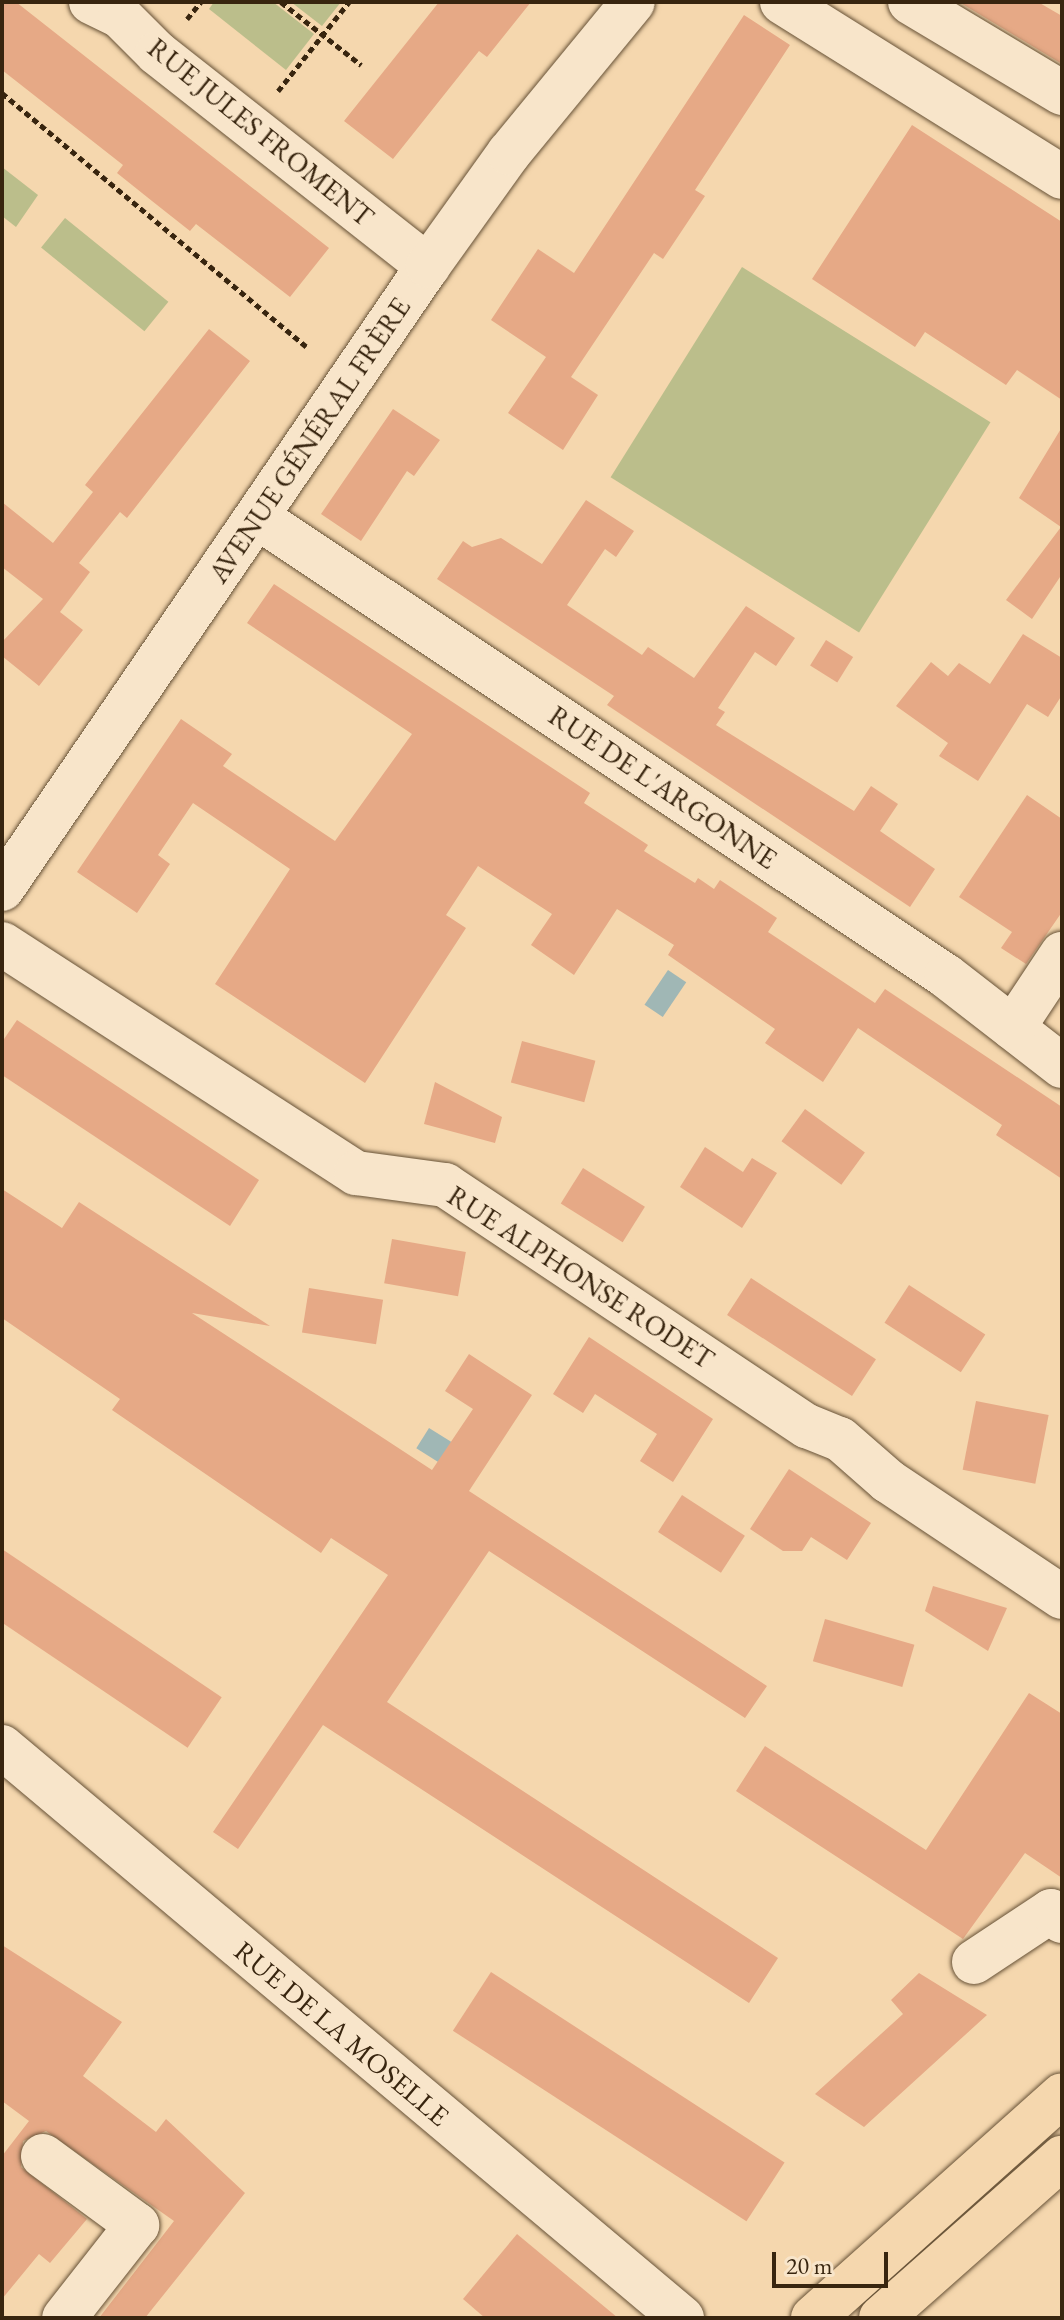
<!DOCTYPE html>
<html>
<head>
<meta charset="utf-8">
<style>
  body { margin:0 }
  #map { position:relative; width:1064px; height:2320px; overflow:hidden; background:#f5d7ae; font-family:"EB Garamond",serif }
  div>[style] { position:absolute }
  .green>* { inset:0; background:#bbbe8b; transform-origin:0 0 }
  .water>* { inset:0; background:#a0b7b5; transform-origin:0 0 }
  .building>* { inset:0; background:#e6a986; transform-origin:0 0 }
  .path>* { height:5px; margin-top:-2.5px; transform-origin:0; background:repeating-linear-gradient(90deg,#38250f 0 6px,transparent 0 10px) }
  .roads { filter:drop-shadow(0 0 2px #675237) drop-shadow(0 0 2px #675237) }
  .minor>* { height:44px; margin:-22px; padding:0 22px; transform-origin:22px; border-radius:22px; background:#f8e5ca }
  .major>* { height:44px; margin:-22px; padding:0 22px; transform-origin:22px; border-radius:22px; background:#f5d7ae }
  span { translate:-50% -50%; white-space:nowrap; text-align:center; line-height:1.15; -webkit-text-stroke:6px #f8e5ca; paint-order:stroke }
  .street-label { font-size:28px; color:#38250f }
  .frame { position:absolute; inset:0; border:4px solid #38250f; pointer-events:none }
  .scale { position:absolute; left:772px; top:2252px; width:116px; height:36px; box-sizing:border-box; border:4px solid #38250f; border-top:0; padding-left:10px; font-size:24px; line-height:28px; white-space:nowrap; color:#38250f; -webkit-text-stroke:6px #f8e5ca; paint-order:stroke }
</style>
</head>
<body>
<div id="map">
  <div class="green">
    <div style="clip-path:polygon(214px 2px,273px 2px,314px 34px,286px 70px,209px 9px)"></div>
    <div style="clip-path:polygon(291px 2px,341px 2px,322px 26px)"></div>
    <div style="clip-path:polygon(2px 167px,38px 195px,16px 227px,2px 216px)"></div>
    <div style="left:65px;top:218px;width:133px;height:38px;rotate:39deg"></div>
    <div style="left:742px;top:267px;width:293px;height:248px;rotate:32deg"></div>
  </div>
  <div class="water">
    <div style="left:668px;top:970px;width:22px;height:42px;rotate:34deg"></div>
    <div style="left:429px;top:1428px;width:45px;height:24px;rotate:32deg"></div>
  </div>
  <div class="building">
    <div style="clip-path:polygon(2px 2px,16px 2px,329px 248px,290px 297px,196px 224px,190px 231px,152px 201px,117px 173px,123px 165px,2px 70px)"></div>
    <div style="clip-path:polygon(439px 2px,531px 2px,487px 57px,479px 51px,393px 159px,344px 121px)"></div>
    <div style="clip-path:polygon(959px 2px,1038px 2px,1062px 16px,1062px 64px)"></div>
    <div style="clip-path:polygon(744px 15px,790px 45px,695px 190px,705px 196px,663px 259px,654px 253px,571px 377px,598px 395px,563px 450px,508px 413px,546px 357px,491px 320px,538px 249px,574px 273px)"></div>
    <div style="clip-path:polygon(912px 125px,1062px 222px,1062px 400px,1017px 370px,1006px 385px,925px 332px,915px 347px,812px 279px)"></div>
    <div style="clip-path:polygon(209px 329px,250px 361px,127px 518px,120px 512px,79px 563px,90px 572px,60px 612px,83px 630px,39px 686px,2px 656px,2px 642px,43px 599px,2px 567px,2px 502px,53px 543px,93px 492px,85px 485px)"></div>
    <div style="clip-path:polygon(393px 409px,440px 440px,414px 476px,407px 471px,361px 541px,321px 514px)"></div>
    <div style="clip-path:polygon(1062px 427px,1062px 574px,1032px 619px,1006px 600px,1061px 527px,1019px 498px)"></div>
    <div style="clip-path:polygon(586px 500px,634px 531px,616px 557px,605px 549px,567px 605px,642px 655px,648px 647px,694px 678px,746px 606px,795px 638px,776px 666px,755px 652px,718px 708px,725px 712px,716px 725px,854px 811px,871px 786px,898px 804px,880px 831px,935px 869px,910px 907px,607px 705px,614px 696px,437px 579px,463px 541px,472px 547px,501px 538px,542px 564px)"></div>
    <div style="clip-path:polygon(274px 584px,590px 793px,584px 803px,648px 845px,644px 851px,695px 883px,698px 878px,714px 889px,720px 880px,777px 918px,768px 932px,875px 1003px,885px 989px,1062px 1107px,1062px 1179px,996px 1135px,1002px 1125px,858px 1028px,823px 1082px,765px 1043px,775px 1029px,668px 955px,674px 945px,617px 909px,574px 975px,531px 945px,552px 914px,478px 866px,446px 915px,466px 928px,365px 1083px,215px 984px,290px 869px,193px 803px,158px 855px,170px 864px,137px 913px,77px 872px,181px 719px,232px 754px,223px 766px,335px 841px,412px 734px,247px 623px)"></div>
    <div style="clip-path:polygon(1023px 634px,1062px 658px,1062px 695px,1048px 717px,1027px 704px,978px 781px,939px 756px,948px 743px,896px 706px,931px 662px,948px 676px,959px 663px,990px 684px)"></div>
    <div style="left:826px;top:640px;width:32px;height:30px;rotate:32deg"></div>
    <div style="clip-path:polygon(1027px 795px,1062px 819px,1062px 912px,1026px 964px,1001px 948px,1012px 932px,959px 897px)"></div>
    <div style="clip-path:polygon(17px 1020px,259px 1180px,230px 1226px,2px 1075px,2px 1042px)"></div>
    <div style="left:522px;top:1041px;width:76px;height:43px;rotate:15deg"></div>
    <div style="clip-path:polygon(435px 1082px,502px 1117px,495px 1143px,424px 1124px)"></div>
    <div style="left:805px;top:1109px;width:74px;height:40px;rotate:36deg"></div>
    <div style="clip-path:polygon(705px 1147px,743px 1172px,752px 1158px,777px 1173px,742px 1228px,680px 1187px)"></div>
    <div style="left:583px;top:1168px;width:73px;height:42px;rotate:32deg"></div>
    <div style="clip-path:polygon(2px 1189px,62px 1228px,79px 1202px,270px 1326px,192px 1313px,432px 1470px,473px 1409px,445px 1391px,469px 1354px,532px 1395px,469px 1491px,767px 1686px,745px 1718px,489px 1551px,387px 1702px,778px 1958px,749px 2003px,323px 1725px,238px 1849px,213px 1832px,388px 1575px,331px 1538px,321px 1553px,112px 1410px,120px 1399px,2px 1318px)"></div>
    <div style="left:392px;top:1239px;width:75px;height:45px;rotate:10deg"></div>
    <div style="left:751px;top:1278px;width:149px;height:44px;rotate:33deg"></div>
    <div style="left:909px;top:1285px;width:91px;height:45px;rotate:33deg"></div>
    <div style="left:309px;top:1288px;width:75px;height:45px;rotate:9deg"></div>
    <div style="clip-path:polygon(589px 1337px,713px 1419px,673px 1482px,640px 1461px,657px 1434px,595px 1394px,583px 1413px,553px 1394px)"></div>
    <div style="left:976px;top:1401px;width:74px;height:70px;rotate:11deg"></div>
    <div style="clip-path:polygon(789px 1469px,871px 1523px,847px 1560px,811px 1537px,802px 1551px,783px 1551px,750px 1529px)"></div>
    <div style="left:682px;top:1495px;width:75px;height:44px;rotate:33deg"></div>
    <div style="left:2px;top:1549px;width:265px;height:61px;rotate:34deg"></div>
    <div style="clip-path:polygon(933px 1586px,1007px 1608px,988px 1651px,925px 1611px)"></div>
    <div style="left:825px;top:1619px;width:93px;height:44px;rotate:16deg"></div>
    <div style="clip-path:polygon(1029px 1693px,1062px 1714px,1062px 1878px,1025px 1853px,963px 1939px,736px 1791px,765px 1746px,926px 1850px)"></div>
    <div style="clip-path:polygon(2px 1945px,122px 2022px,83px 2076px,156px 2132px,166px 2119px,245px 2193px,145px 2318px,99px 2318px,174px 2221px,46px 2131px,23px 2141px,21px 2167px,87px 2219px,50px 2263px,39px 2254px,2px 2299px,2px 2156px,29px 2121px,2px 2101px)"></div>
    <div style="left:491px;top:1972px;width:350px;height:70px;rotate:33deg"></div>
    <div style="clip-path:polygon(919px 1973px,987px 2015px,864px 2127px,815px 2094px,903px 2014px,891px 2000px)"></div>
    <div style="clip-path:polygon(517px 2234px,618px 2318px,485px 2318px,463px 2299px)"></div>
  </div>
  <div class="path">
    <div style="left:281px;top:2px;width:102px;rotate:38.2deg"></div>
    <div style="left:187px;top:19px;width:22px;rotate:-51deg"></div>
    <div style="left:278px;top:91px;width:114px;rotate:-51.4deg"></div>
    <div style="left:2px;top:93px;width:396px;rotate:39.8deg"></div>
  </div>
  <div class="roads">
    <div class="minor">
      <div style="left:91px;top:2px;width:32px;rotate:26deg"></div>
      <div style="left:120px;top:16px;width:52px;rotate:45deg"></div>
      <div style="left:157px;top:53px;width:345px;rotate:38.2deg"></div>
      <div style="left:782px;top:2px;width:330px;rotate:32deg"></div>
      <div style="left:910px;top:2px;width:177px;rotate:30.9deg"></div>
      <div style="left:257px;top:517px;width:828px;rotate:33.67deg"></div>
      <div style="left:946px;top:976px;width:147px;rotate:37.8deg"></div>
      <div style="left:2px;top:889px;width:755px;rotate:-55.64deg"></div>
      <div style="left:428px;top:266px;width:139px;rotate:-54.4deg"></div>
      <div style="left:509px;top:153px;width:195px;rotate:-50.6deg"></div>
      <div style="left:2px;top:944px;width:422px;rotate:32.9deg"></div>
      <div style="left:356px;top:1173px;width:90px;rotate:7.7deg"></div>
      <div style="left:445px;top:1185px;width:435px;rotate:33.7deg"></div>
      <div style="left:807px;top:1426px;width:35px;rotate:22deg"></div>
      <div style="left:840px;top:1439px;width:64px;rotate:41.2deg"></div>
      <div style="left:888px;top:1481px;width:209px;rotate:33.7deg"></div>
      <div style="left:1013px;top:1028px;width:89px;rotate:-56.5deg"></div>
      <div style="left:2px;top:1747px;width:888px;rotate:40.02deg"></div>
      <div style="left:974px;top:1962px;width:92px;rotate:-33.5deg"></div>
      <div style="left:1051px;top:1911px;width:15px;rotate:42deg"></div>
      <div style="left:43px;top:2156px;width:117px;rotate:36.3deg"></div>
      <div style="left:137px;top:2225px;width:118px;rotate:128.1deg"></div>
    </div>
    <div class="major">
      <div style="left:813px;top:2318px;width:334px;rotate:-41.8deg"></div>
      <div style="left:881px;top:2318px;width:242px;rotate:-41.5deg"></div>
    </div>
  </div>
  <div class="street-label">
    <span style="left:261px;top:132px;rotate:39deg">RUE JULES FROMENT</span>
    <span style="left:309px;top:440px;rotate:-56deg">AVENUE GÉNÉRAL FRÈRE</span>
    <span style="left:663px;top:787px;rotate:34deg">RUE DE L'ARGONNE</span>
    <span style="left:581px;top:1277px;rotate:33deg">RUE ALPHONSE RODET</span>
    <span style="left:342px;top:2033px;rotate:40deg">RUE DE LA MOSELLE</span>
  </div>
  <div class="frame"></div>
  <div class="scale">20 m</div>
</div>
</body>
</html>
